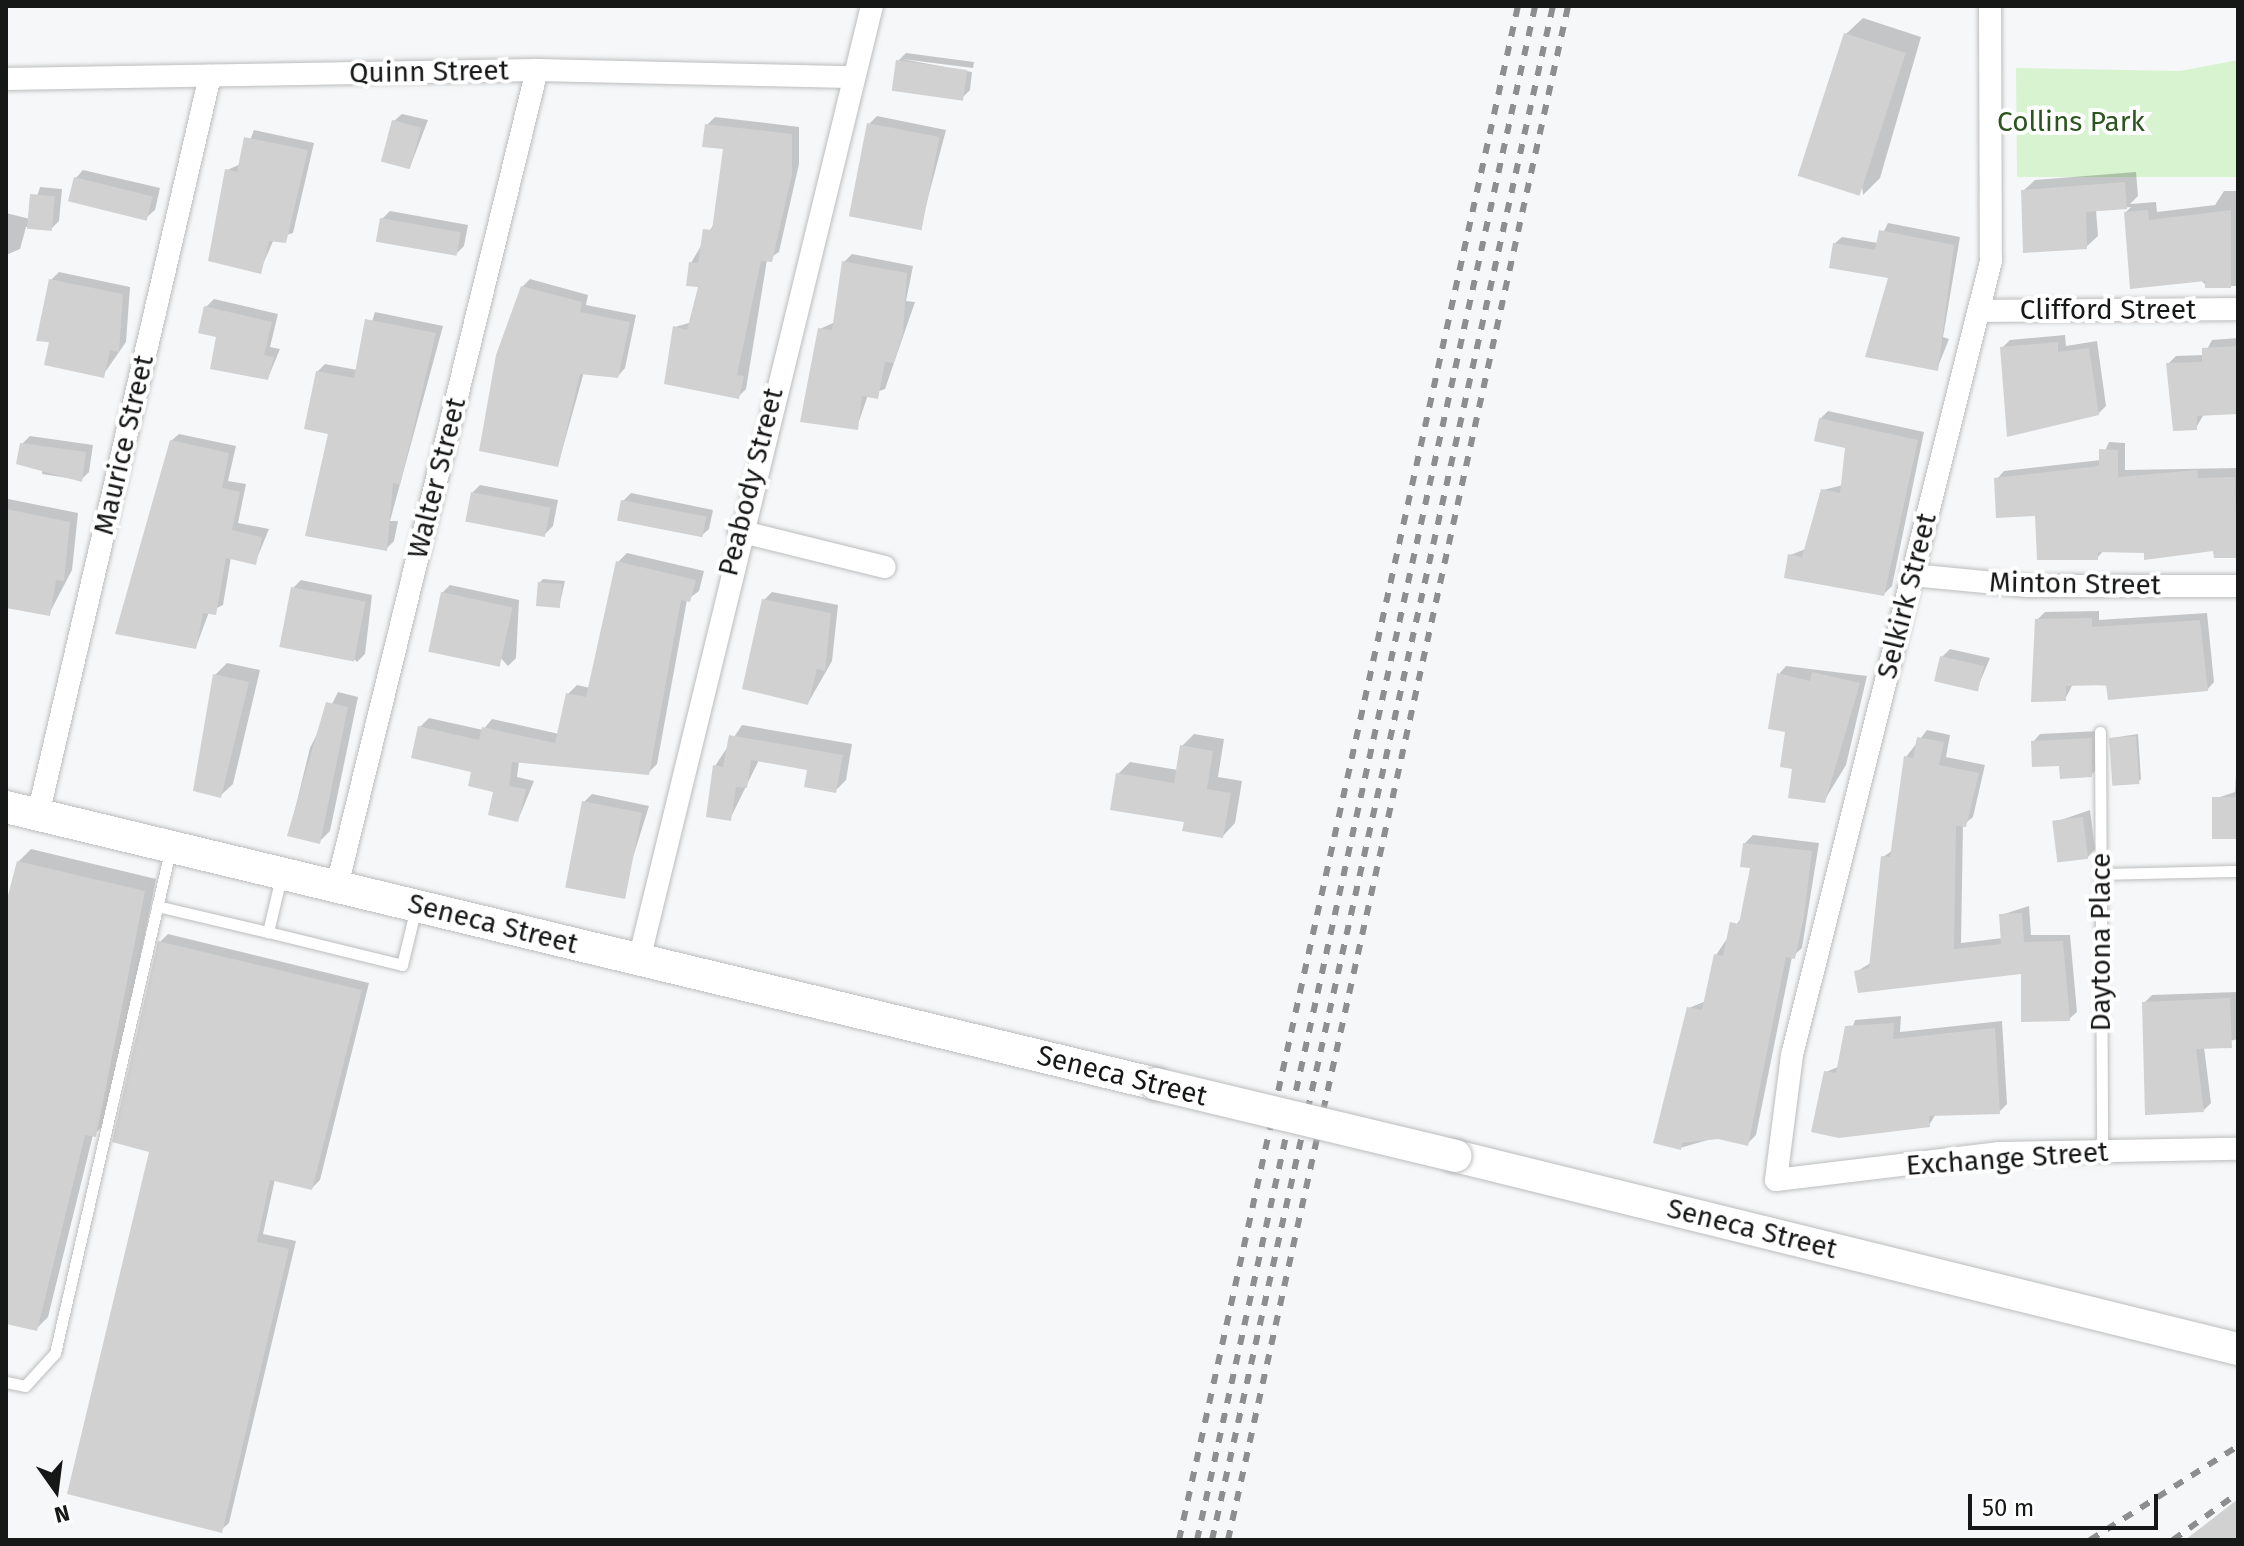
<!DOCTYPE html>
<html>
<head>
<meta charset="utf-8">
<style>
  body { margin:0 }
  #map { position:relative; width:2244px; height:1546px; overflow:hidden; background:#f6f7f8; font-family:"Fira Sans",sans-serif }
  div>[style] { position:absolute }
  .green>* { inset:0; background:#d7f3d0 }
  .shadow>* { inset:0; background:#0003 }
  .building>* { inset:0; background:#d1d1d2; transform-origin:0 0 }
  .roads { filter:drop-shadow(0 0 2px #bcbdbe) drop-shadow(0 0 2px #bcbdbe) }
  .lane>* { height:11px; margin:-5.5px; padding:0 5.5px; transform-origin:5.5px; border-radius:5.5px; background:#fff }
  .street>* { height:22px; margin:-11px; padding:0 11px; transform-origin:11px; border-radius:11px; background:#fff }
  .secondary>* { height:32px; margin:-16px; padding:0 16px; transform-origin:16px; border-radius:16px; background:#fff }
  .rail>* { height:6px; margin-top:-3px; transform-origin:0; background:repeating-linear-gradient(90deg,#8d8e8f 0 10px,transparent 0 20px) }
  .bridges { filter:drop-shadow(0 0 2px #bcbdbe) drop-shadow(0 0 2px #bcbdbe) }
  .secondary-bridge>* { height:32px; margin:-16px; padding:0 16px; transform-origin:16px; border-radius:16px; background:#fff }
  span { translate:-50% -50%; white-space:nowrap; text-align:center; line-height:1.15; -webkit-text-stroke:8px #fff; paint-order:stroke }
  .street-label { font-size:28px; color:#161717 }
  .park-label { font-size:28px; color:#2b541f }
  .frame { position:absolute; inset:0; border:8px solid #161717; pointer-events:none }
  .north { position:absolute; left:16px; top:1450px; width:80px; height:80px; -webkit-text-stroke:6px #fff; paint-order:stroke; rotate:166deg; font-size:22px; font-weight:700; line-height:32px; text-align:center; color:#161717 }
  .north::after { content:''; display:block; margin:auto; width:28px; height:36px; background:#161717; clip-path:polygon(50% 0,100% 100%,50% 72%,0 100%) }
  .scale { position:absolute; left:1968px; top:1494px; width:190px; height:36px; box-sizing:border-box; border:4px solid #161717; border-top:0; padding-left:10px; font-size:24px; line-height:28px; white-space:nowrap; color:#161717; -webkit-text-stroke:6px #fff; paint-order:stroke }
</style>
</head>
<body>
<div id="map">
  <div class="green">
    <div style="clip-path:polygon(2238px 60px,2238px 177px,2017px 177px,2016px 68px,2180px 71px)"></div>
  </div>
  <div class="shadow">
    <div style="clip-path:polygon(1863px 18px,1921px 37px,1880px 178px,1863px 195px,1846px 34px)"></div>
    <div style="clip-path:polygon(906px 53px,974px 62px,973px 68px,902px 59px,972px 72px,970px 90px,962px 98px,898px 61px)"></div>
    <div style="clip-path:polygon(402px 114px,428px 120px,410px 167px,394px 121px)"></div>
    <div style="clip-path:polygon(877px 116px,946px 130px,921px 224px,869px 124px)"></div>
    <div style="clip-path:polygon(715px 117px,799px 127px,799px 164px,779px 252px,767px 260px,746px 389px,738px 397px,675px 327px,692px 322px,700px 285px,691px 263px,715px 222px,725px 147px,707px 125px)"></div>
    <div style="clip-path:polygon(254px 130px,314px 143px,293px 233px,274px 239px,260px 271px,227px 170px,241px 164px)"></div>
    <div style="clip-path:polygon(83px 170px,160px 188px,155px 210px,147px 217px,76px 178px)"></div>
    <div style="clip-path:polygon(2136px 172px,2138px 196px,2130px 204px,2156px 202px,2157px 212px,2215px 205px,2224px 191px,2238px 191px,2238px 286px,2207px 286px,2126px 212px,2131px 207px,2096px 210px,2098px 236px,2086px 247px,2023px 191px,2035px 180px)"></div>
    <div style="clip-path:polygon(40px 187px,62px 189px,59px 221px,51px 229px,26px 227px,20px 249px,6px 255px,6px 213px,30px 219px)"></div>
    <div style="clip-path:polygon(390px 211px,468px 225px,464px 246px,456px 254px,382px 219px)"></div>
    <div style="clip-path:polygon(1888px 223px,1960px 237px,1943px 337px,1949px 339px,1937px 369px,1891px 276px,1834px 244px,1842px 237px,1878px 243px)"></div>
    <div style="clip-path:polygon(852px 254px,913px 266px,906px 301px,915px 302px,885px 389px,868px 395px,857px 427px,820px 329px,835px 322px,844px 262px)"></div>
    <div style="clip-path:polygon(59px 272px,130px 287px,126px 342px,103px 375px,51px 341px,51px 280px)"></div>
    <div style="clip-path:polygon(530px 279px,588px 295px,586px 305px,636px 315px,625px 368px,618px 376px,584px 372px,558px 465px,522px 287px)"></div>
    <div style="clip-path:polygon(214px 299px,278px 314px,270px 347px,280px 349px,268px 378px,219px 336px,206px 307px)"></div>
    <div style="clip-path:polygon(375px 312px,443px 326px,390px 521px,398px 521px,394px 541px,386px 549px,330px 432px,317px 372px,325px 364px,357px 370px)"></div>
    <div style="clip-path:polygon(2065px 335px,2066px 346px,2097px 341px,2106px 406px,2098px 414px,2002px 348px,2010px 340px)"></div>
    <div style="clip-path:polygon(2238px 338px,2238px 413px,2204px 414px,2196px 428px,2168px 364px,2176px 356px,2204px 355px,2212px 340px)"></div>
    <div style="clip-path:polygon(1828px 411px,1924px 432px,1892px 586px,1884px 594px,1790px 555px,1806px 549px,1823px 490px,1843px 485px,1847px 447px,1820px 419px)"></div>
    <div style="clip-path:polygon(179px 434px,236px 446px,228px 481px,246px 484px,238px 523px,269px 529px,255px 563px,231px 557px,223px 605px,209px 612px,196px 647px,171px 441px)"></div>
    <div style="clip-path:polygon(30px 436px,93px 445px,89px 472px,81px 480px,42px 474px,43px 466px,22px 444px)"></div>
    <div style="clip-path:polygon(2109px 442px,2125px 443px,2125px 470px,2238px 468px,2238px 556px,2216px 556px,2215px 549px,2104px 550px,2097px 558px,1997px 479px,2004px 471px,2101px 460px)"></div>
    <div style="clip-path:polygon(480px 485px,558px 500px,553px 526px,545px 534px,472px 493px)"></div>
    <div style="clip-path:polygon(631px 493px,713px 510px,709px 529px,701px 536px,623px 501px)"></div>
    <div style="clip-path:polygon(8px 499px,78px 513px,72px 570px,49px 614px,6px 606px)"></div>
    <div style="clip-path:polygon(627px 553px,704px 571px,699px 591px,687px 600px,657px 764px,648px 773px,519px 761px,517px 777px,534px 781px,518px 820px,495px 790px,420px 727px,429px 718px,483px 730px,492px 719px,559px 734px,568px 694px,577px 685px,590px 688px,618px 562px)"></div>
    <div style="clip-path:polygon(543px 579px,565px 581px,559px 607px,540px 582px)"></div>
    <div style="clip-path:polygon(301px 580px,372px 595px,365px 654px,357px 662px,293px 588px)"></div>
    <div style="clip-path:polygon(450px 585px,519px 600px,516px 658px,508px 666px,442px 593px)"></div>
    <div style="clip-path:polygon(772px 592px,838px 605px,832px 661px,808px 703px,764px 600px)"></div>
    <div style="clip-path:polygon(2099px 611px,2099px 620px,2207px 613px,2214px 682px,2207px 690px,2073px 684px,2065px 699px,2037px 620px,2045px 612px)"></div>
    <div style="clip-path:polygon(1950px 649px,1990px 658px,1977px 689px,1942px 657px)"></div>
    <div style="clip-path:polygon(227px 663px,260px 670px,233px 784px,220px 796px,215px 675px)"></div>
    <div style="clip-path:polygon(1786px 666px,1867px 676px,1846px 765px,1824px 801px,1788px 730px,1779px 674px)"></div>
    <div style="clip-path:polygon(338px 692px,358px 697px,330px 831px,319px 842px,289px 834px,310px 748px)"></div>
    <div style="clip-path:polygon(742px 725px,852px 744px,846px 780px,835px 791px,809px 768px,759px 760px,730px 819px,715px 766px)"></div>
    <div style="clip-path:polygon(1927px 730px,1950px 735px,1946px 757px,1985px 765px,1973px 817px,1963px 825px,1961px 943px,2003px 938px,2001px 915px,2029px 906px,2031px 935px,2070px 935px,2077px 1012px,2069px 1019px,2023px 972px,1856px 972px,1872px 962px,1883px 857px,1893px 850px,1906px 757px)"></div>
    <div style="clip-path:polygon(2099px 731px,2099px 767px,2091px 775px,2033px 742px,2040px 734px)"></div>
    <div style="clip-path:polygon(1194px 734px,1224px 739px,1218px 777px,1242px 781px,1235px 823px,1223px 836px,1118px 774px,1130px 762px,1178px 770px,1182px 746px)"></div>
    <div style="clip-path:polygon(2138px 734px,2141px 779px,2138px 782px,2111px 738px)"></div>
    <div style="clip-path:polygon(2238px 741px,2238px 837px,2214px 799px,2235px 792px)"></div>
    <div style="clip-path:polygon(592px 794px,649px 806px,623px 889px,584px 802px)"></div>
    <div style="clip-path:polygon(2090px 810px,2095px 849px,2088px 857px,2055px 822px)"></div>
    <div style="clip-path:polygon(1753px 835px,1819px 843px,1802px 948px,1792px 957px,1756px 1135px,1747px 1144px,1718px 1137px,1680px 1148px,1689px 1008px,1706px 1001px,1716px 955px,1743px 915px,1752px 866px,1744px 844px)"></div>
    <div style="clip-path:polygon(31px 849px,156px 879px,107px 1123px,93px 1135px,48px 1317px,36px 1329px,6px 1322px,6px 911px,18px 862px)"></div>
    <div style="clip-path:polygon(168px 934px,369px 983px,320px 1180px,312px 1188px,275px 1179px,263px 1234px,296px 1241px,229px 1523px,221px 1530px,152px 1151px,160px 942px)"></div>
    <div style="clip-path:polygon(2237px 992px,2238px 1039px,2204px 1047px,2211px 1103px,2204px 1110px,2144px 1003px,2152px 995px)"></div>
    <div style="clip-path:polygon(1901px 1016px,1900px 1032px,2002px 1021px,2007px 1104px,1999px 1112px,1936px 1114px,1929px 1125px,1826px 1072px,1840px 1066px,1855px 1020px)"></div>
  </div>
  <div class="building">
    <div style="left:1844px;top:33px;width:65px;height:150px;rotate:18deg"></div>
    <div style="left:896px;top:60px;width:72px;height:31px;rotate:8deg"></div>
    <div style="left:392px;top:120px;width:30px;height:43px;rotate:15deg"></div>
    <div style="left:867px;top:123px;width:74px;height:95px;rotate:11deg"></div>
    <div style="clip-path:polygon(705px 124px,792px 134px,792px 174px,772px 262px,761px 261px,737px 375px,744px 376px,739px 399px,664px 384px,673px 326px,687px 330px,698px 287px,686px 286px,689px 262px,698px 263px,703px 229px,712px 230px,723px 149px,702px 147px)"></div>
    <div style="clip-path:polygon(244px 137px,308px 150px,286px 243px,269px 241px,261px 274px,208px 261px,225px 169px,237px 172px)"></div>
    <div style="left:74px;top:177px;width:81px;height:25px;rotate:14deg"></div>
    <div style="clip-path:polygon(2125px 182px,2127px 209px,2086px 212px,2087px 249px,2023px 253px,2021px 190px)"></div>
    <div style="left:30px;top:194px;width:25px;height:35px;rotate:5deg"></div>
    <div style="clip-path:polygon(2148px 210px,2149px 220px,2231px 210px,2231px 288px,2205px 288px,2205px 281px,2130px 289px,2124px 212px)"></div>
    <div style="left:380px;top:218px;width:82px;height:24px;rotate:10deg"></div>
    <div style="clip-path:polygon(1879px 230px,1954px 245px,1938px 371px,1865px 357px,1888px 278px,1829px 268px,1833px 243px,1875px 250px)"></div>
    <div style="clip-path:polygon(842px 261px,907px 273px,903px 333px,894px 363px,885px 362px,878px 399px,862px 396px,858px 430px,800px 422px,818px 328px,832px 330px)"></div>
    <div style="clip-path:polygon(49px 279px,123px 294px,119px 352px,110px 350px,104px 378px,44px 365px,49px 342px,36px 341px)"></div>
    <div style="clip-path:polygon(521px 286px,582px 302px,580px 312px,630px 322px,618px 378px,580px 374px,558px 467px,479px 451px,496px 355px)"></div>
    <div style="clip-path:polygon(204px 306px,272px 322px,264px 355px,274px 357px,268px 380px,210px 369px,216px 337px,198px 333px)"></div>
    <div style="clip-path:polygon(365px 319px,436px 333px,400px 485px,393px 483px,387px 551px,305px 536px,328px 434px,304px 429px,316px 371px,354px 378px)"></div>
    <div style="clip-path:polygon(2058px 342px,2058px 352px,2089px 348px,2099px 415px,2007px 437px,2000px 347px)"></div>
    <div style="clip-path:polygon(2238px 346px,2238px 414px,2197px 416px,2197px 430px,2173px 431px,2166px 363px,2202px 362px,2202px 348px)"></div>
    <div style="clip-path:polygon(1819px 418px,1918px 440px,1884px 596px,1784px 578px,1788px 554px,1802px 557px,1821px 489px,1840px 493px,1845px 448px,1814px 441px)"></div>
    <div style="clip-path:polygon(170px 440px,229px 453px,222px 488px,240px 492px,232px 530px,262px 537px,256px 565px,226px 558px,216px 615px,203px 613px,196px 649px,115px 634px)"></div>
    <div style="clip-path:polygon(20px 443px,86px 452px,82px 482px,16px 464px)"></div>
    <div style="clip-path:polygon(2099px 449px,2118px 450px,2118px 477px,2197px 470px,2198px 478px,2235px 477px,2237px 558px,2214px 558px,2213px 551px,2144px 560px,2144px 553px,2098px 552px,2098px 560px,2037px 560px,2035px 516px,1996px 518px,1994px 478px,2099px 466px)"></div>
    <div style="left:471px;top:492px;width:81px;height:30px;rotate:11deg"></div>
    <div style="left:621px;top:500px;width:87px;height:21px;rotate:11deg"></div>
    <div style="clip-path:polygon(6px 509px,70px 522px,64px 581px,56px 580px,50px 616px,6px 608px)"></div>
    <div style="clip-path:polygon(616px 561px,696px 580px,690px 602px,681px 600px,649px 775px,512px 762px,509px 786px,526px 789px,518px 822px,488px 815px,493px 792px,468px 786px,471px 772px,411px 758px,418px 726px,479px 740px,482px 727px,555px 743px,566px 693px,586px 697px)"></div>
    <div style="left:538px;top:582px;width:24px;height:24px;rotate:5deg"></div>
    <div style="left:291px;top:587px;width:76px;height:61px;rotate:11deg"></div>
    <div style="left:441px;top:592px;width:73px;height:61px;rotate:12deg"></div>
    <div style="clip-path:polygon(762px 599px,831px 613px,825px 671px,817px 669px,808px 705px,742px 689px)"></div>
    <div style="clip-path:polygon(2092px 618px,2092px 627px,2200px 620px,2208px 691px,2108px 700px,2106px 685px,2066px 686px,2066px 701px,2031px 702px,2035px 619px)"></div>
    <div style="left:1940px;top:656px;width:45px;height:26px;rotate:13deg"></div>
    <div style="clip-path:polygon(1812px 672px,1860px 683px,1825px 803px,1788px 798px,1792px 769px,1780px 767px,1785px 732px,1768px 729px,1777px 673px,1810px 681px)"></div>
    <div style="clip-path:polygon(213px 674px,249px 682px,221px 798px,193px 791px)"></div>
    <div style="clip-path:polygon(326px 702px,348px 707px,320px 844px,287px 836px)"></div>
    <div style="clip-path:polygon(729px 735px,843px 755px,836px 793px,804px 787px,807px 770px,751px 760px,747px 788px,736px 787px,731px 821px,706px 817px,713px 765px,723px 767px)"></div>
    <div style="left:2136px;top:736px;width:48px;height:27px;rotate:86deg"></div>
    <div style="clip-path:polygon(1917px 737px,1944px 742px,1939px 765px,1979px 773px,1966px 827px,1956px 826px,1954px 949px,2001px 944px,1999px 914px,2022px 913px,2024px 942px,2063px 941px,2070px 1021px,2021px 1022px,2021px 974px,1858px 993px,1854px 971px,1869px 968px,1881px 856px,1890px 857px,1904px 756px,1913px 758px)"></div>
    <div style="clip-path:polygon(2092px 738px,2092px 777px,2060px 779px,2059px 766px,2032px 767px,2031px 741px)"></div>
    <div style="clip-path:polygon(1180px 745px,1213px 751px,1207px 789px,1231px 793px,1223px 838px,1182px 831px,1184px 822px,1110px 810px,1116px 773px,1174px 783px)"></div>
    <div style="left:2238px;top:797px;width:42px;height:26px;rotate:90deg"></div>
    <div style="left:582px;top:801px;width:61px;height:88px;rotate:11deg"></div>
    <div style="left:2083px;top:817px;width:42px;height:31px;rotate:83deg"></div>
    <div style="clip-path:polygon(1743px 843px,1812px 851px,1804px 916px,1795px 959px,1786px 957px,1748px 1146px,1718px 1139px,1682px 1143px,1681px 1150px,1653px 1143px,1687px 1007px,1702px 1010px,1714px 954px,1723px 956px,1730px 922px,1739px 924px,1750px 868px,1740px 867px)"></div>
    <div style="clip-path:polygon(17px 861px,145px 891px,96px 1137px,85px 1135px,37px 1331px,6px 1324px,6px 903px)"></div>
    <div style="clip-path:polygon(158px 941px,362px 990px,312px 1190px,270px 1180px,257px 1242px,289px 1249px,222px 1533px,67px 1494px,149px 1152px,112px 1142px)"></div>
    <div style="clip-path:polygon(2230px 998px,2232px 1048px,2196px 1049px,2204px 1112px,2145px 1115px,2142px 1002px)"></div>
    <div style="clip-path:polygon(1894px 1023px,1893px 1039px,1995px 1028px,2000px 1114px,1929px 1116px,1930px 1127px,1839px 1138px,1811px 1132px,1824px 1071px,1836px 1073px,1845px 1026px)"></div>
    <div style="clip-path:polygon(2238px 1499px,2238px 1540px,2185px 1540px)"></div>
  </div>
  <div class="roads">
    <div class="lane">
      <div style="left:2100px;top:732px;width:419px;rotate:89.7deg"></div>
      <div style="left:2101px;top:874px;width:137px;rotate:-1.3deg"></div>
      <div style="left:281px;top:877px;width:57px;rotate:103.3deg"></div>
      <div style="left:268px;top:932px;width:138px;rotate:13.8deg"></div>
      <div style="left:402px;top:965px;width:60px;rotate:-76.4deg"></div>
      <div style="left:157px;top:906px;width:114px;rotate:13.2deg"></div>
      <div style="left:6px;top:1382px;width:19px;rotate:12deg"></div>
      <div style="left:25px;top:1386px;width:45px;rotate:-47.7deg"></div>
      <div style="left:55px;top:1353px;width:515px;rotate:-77.1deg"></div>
    </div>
    <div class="street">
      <div style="left:1990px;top:6px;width:255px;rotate:89.8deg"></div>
      <div style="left:1991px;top:261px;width:819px;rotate:104.07deg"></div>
      <div style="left:1792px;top:1055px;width:126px;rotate:97.3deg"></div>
      <div style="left:1776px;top:1180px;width:225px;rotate:-6.9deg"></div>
      <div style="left:1999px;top:1153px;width:239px;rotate:-1deg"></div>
      <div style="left:6px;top:79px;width:531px;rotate:-0.97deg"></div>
      <div style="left:537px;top:70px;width:314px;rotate:1.3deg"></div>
      <div style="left:1979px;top:311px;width:259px;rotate:-0.4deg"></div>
      <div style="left:739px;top:531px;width:150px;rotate:13.9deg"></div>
      <div style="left:1912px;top:575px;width:116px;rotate:5.5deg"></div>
      <div style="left:2027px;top:586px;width:211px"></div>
      <div style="left:38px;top:815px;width:759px;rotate:-76.9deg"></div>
      <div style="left:337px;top:886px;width:840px;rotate:-76.23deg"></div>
      <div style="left:639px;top:960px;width:982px;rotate:-76.28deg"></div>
    </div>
    <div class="secondary">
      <div style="left:6px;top:807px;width:1183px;rotate:13.54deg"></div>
      <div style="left:1455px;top:1156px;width:806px;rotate:13.85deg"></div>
    </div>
  </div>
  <div class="rail">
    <div style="left:1179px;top:1540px;width:1571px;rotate:-77.54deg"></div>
    <div style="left:1197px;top:1540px;width:1571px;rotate:-77.57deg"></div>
    <div style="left:1212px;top:1540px;width:1571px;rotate:-77.47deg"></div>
    <div style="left:1228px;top:1540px;width:1571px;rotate:-77.5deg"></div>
    <div style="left:2090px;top:1540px;width:175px;rotate:-32.4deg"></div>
    <div style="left:2173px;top:1540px;width:80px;rotate:-35.9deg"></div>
  </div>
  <div class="bridges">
    <div class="secondary-bridge">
      <div style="left:1156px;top:1084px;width:308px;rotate:13.5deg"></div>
    </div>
  </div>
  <div class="street-label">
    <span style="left:429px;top:72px;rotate:-1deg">Quinn Street</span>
    <span style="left:2108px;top:310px">Clifford Street</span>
    <span style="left:124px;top:445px;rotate:-77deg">Maurice Street</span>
    <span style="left:437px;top:478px;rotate:-76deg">Walter Street</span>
    <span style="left:751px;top:482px;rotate:-76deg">Peabody Street</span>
    <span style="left:2075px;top:584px;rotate:1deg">Minton Street</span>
    <span style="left:1907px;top:596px;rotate:-76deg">Selkirk Street</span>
    <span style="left:493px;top:924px;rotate:14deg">Seneca Street</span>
    <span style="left:2101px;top:942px;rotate:-90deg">Daytona Place</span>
    <span style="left:1122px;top:1076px;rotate:14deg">Seneca Street</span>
    <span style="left:2007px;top:1159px;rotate:-4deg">Exchange Street</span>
    <span style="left:1752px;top:1229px;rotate:14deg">Seneca Street</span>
  </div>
  <div class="park-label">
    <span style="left:2071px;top:122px">Collins Park</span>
  </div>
  <div class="frame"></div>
  <div class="north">N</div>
  <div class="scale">50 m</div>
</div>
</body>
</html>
